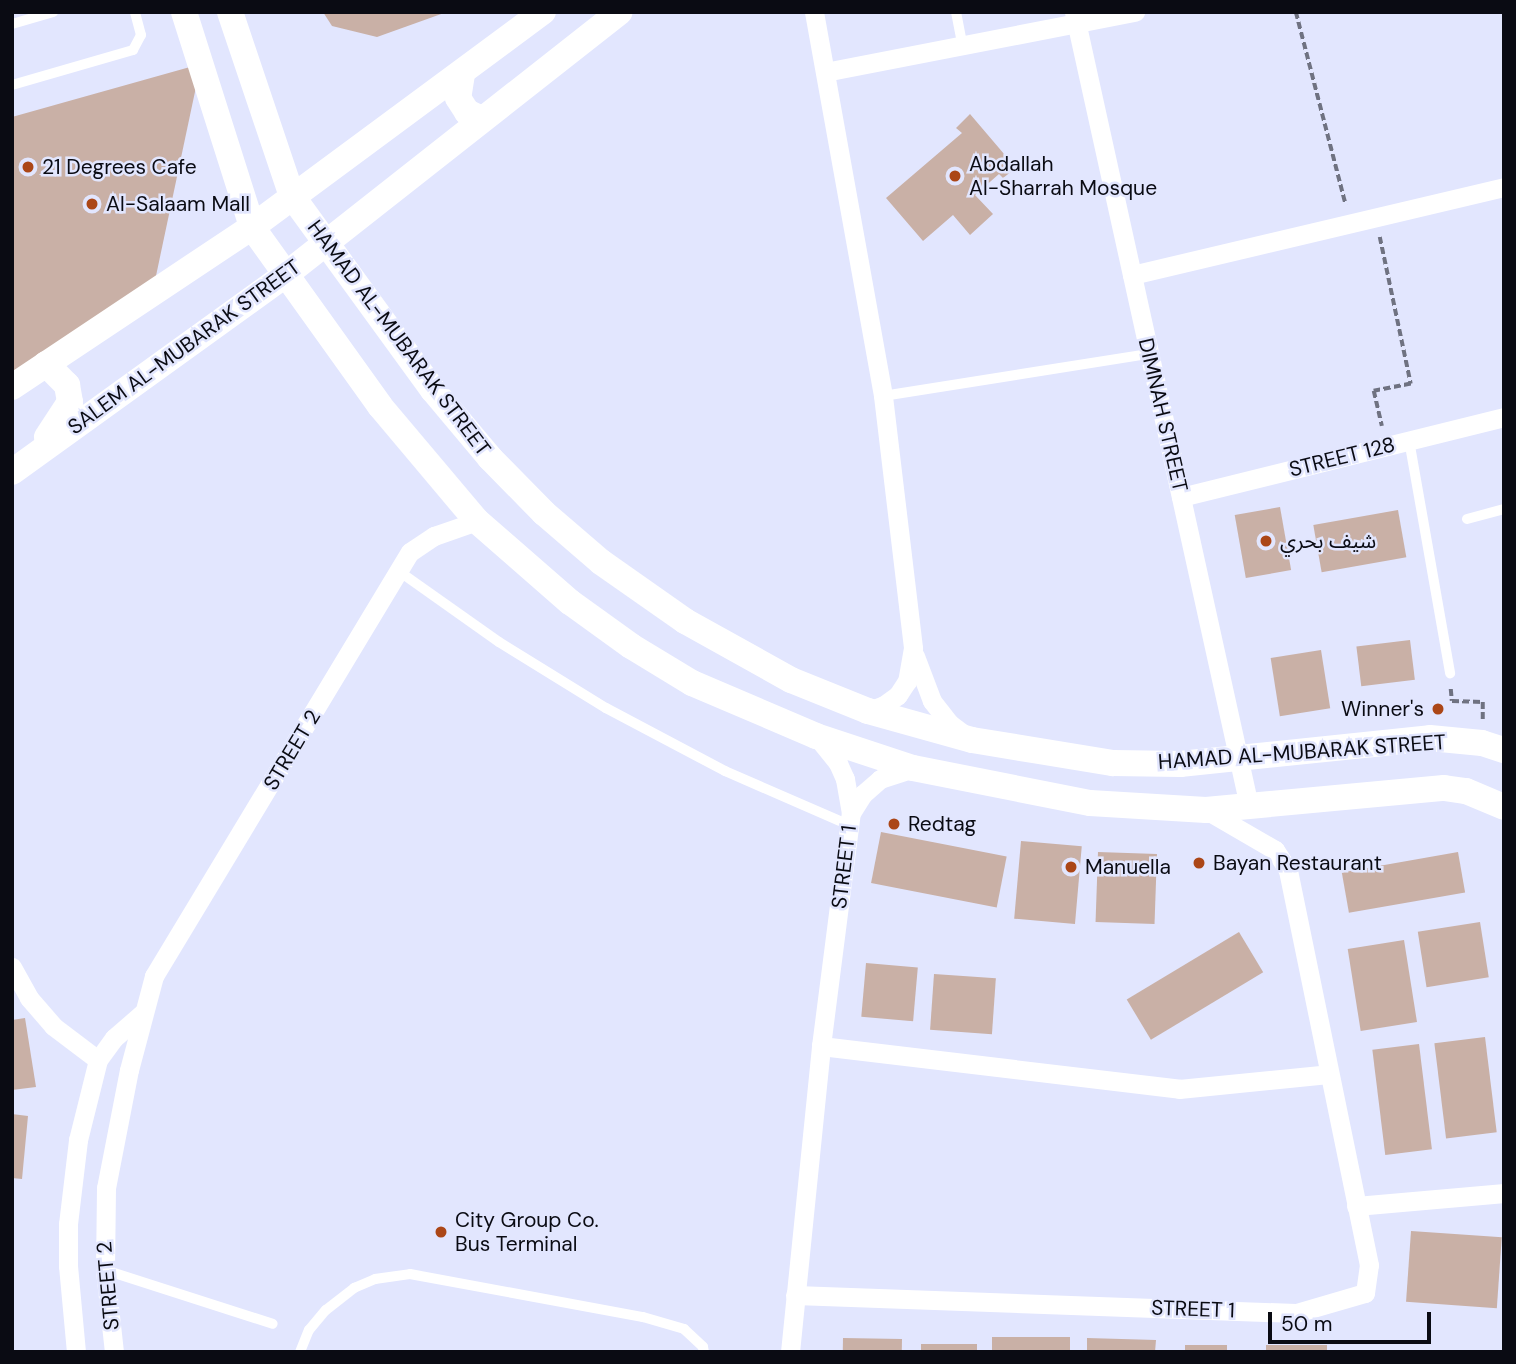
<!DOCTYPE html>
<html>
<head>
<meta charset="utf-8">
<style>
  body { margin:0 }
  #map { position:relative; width:1516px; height:1364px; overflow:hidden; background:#e2e6fe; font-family:"DM Sans","Noto Sans Arabic",sans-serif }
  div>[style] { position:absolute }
  .building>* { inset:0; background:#c9b0a6; transform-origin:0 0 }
  .path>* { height:3.5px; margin-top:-1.75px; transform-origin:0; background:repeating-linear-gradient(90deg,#6f7281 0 7px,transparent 0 10.5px) }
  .lane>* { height:10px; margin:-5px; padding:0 5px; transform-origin:5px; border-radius:5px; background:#fff }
  .street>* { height:19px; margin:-9.5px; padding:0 9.5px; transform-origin:9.5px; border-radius:9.5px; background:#fff }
  .secondary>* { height:26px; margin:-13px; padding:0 13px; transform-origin:13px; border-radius:13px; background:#fff }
  .dots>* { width:19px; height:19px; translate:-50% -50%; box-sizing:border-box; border:4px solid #e2e6fe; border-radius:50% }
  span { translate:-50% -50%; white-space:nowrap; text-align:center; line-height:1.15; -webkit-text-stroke:5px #e2e6fe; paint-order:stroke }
  .poi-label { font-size:21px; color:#0a0b13 }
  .left { translate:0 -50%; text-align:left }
  .right { translate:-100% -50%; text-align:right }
  .street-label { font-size:21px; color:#0a0b13 }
  .frame { position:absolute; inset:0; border:14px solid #0a0b13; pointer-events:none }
  .scale { position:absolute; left:1268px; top:1312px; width:163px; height:32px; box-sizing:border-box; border:4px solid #0a0b13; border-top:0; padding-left:9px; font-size:21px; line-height:24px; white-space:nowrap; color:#0a0b13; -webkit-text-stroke:5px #e2e6fe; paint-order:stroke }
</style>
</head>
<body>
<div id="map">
  <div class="building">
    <div style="clip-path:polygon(323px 12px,444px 12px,444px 13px,377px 37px,332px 26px)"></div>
    <div style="clip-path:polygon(190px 67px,196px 87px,153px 290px,12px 372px,12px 117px)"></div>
    <div style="clip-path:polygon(970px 114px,1016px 168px,1003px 178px,999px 174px,975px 195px,993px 214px,970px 235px,953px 215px,923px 241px,886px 198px,962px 133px,956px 128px)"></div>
    <div style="left:1280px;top:507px;width:64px;height:46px;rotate:80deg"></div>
    <div style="left:1398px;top:510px;width:48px;height:86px;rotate:80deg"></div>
    <div style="left:1410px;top:640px;width:40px;height:54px;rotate:83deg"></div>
    <div style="left:1321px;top:650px;width:59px;height:51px;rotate:81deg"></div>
    <div style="left:881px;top:832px;width:128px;height:52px;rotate:11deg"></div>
    <div style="left:1021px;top:841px;width:61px;height:78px;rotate:5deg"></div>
    <div style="left:1098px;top:852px;width:59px;height:70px;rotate:2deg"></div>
    <div style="left:1458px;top:852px;width:41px;height:118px;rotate:80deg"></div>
    <div style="left:1480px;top:922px;width:56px;height:63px;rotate:81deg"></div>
    <div style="left:1239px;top:932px;width:47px;height:131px;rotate:59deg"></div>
    <div style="left:1404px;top:940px;width:83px;height:57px;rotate:81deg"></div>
    <div style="left:866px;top:963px;width:52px;height:54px;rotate:5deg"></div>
    <div style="left:934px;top:974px;width:62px;height:56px;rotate:4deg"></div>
    <div style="clip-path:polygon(25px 1018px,36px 1087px,12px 1090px,12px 1020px)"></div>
    <div style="left:1485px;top:1037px;width:96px;height:51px;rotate:83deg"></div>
    <div style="left:1419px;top:1044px;width:106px;height:47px;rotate:83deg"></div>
    <div style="clip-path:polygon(12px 1114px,28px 1116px,22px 1179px,12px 1178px)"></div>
    <div style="left:1411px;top:1231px;width:91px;height:71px;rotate:4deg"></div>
    <div style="left:1070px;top:1337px;width:15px;height:78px;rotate:90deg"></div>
    <div style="left:843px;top:1338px;width:59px;height:14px;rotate:1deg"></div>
    <div style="clip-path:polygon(1087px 1338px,1156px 1340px,1155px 1352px,1087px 1352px)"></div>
    <div style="left:921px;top:1344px;width:56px;height:8px"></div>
    <div style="left:1185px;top:1345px;width:42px;height:7px"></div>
    <div style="left:1266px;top:1345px;width:61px;height:7px"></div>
  </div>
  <div class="path">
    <div style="left:1296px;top:12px;width:199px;rotate:75.5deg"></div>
    <div style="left:1380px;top:237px;width:150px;rotate:78.1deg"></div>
    <div style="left:1411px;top:384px;width:38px;rotate:169deg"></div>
    <div style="left:1374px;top:391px;width:36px;rotate:77deg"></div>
    <div style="left:1451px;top:689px;width:12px;rotate:85deg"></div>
    <div style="left:1452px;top:701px;width:31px;rotate:2deg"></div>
    <div style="left:1483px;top:702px;width:19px;rotate:90deg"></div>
  </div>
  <div class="lane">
    <div style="left:956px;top:12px;width:36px;rotate:79deg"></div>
    <div style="left:12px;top:24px;width:43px;rotate:-16.3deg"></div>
    <div style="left:12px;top:85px;width:126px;rotate:-16.1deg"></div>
    <div style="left:133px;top:50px;width:17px;rotate:-62deg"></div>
    <div style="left:141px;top:35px;width:24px;rotate:-105deg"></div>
    <div style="left:883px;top:396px;width:269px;rotate:-9deg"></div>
    <div style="left:1409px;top:440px;width:237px;rotate:80deg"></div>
    <div style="left:1467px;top:519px;width:38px;rotate:-15deg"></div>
    <div style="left:400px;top:572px;width:121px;rotate:35.3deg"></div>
    <div style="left:499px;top:642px;width:126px;rotate:31.7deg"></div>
    <div style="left:606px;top:708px;width:135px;rotate:27.9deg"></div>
    <div style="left:725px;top:771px;width:135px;rotate:23.5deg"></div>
    <div style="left:105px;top:1270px;width:176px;rotate:17.8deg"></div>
    <div style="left:300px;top:1352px;width:24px;rotate:-68deg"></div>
    <div style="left:309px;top:1330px;width:26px;rotate:-50deg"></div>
    <div style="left:326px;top:1310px;width:36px;rotate:-38deg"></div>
    <div style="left:354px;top:1288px;width:23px;rotate:-23deg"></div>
    <div style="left:375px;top:1279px;width:35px;rotate:-8deg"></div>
    <div style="left:410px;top:1274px;width:237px;rotate:10.5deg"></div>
    <div style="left:643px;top:1317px;width:43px;rotate:16.3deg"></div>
    <div style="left:684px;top:1329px;width:26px;rotate:43deg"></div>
    <div style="left:703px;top:1347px;width:5px;rotate:79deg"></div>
  </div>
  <div class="street">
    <div style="left:814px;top:12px;width:390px;rotate:79.8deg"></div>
    <div style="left:883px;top:396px;width:254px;rotate:83.2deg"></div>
    <div style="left:913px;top:648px;width:34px;rotate:100deg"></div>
    <div style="left:907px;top:681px;width:17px;rotate:123deg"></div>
    <div style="left:898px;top:695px;width:17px;rotate:144deg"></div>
    <div style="left:884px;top:705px;width:17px;rotate:159deg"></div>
    <div style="left:1074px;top:12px;width:813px;rotate:77.57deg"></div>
    <div style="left:825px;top:72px;width:316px;rotate:-11deg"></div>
    <div style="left:1132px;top:275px;width:382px;rotate:-13.3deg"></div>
    <div style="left:1181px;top:497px;width:333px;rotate:-13.9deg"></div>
    <div style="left:915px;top:656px;width:48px;rotate:69.3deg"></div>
    <div style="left:932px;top:701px;width:28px;rotate:52deg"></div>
    <div style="left:949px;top:723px;width:20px;rotate:37deg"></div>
    <div style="left:851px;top:813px;width:22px;rotate:-58deg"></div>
    <div style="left:863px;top:794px;width:23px;rotate:-41deg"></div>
    <div style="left:880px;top:779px;width:35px;rotate:-18deg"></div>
    <div style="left:12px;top:967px;width:35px;rotate:61deg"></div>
    <div style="left:29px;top:998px;width:37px;rotate:49deg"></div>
    <div style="left:53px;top:1026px;width:56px;rotate:37.1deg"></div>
    <div style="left:821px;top:1046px;width:361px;rotate:6.8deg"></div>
    <div style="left:1179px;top:1089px;width:150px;rotate:-5.7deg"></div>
    <div style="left:1356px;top:1206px;width:149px;rotate:-5deg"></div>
    <div style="left:795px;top:1295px;width:501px;rotate:2.06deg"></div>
    <div style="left:1296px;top:1313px;width:72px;rotate:-16.2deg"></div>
    <div style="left:1365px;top:1293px;width:28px;rotate:-82deg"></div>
    <div style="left:1369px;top:1265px;width:403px;rotate:-101.6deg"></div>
    <div style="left:1288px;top:870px;width:24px;rotate:-123deg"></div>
    <div style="left:1275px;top:850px;width:80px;rotate:-149.9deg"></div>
    <div style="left:76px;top:1352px;width:86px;rotate:-95.3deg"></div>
    <div style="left:68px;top:1266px;width:42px;rotate:-90deg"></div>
    <div style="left:68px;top:1224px;width:85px;rotate:-83.2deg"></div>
    <div style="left:78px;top:1140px;width:82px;rotate:-76deg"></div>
    <div style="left:98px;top:1060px;width:27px;rotate:-54deg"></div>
    <div style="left:114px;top:1038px;width:37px;rotate:-41deg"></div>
    <div style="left:114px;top:1352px;width:82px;rotate:-96.3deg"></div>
    <div style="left:105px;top:1270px;width:82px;rotate:-89.3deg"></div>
    <div style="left:106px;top:1188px;width:120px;rotate:-79deg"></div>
    <div style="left:129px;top:1070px;width:97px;rotate:-75.1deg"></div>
    <div style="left:154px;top:976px;width:495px;rotate:-58.9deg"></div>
    <div style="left:410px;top:552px;width:29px;rotate:-34deg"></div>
    <div style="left:434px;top:536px;width:46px;rotate:-19.2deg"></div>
    <div style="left:790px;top:1352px;width:308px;rotate:-84.2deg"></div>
    <div style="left:821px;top:1046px;width:235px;rotate:-82.7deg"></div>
    <div style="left:851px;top:813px;width:35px;rotate:-100deg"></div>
    <div style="left:845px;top:779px;width:17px;rotate:-114deg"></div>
    <div style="left:838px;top:763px;width:33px;rotate:-129deg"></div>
  </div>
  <div class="secondary">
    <div style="left:184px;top:12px;width:225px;rotate:72.4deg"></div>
    <div style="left:252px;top:227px;width:220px;rotate:54.4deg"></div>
    <div style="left:380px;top:406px;width:150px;rotate:49.9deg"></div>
    <div style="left:477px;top:521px;width:123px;rotate:41.1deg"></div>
    <div style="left:570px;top:602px;width:75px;rotate:35.8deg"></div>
    <div style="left:631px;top:646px;width:71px;rotate:31.2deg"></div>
    <div style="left:692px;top:683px;width:135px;rotate:23.1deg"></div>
    <div style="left:816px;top:736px;width:102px;rotate:18.3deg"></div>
    <div style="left:913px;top:768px;width:180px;rotate:11.2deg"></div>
    <div style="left:1090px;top:803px;width:116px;rotate:3.5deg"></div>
    <div style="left:1206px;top:810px;width:239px;rotate:-5.3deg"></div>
    <div style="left:1444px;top:788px;width:22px;rotate:8deg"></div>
    <div style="left:1466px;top:791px;width:41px;rotate:22.8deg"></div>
    <div style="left:230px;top:12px;width:194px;rotate:71.4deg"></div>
    <div style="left:292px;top:196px;width:240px;rotate:54deg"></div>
    <div style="left:433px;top:390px;width:89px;rotate:50deg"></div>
    <div style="left:490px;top:458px;width:77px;rotate:45.5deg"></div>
    <div style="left:544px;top:513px;width:75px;rotate:40.7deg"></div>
    <div style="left:601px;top:562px;width:103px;rotate:35.1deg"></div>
    <div style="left:685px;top:621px;width:121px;rotate:29.1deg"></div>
    <div style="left:791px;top:680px;width:83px;rotate:21.9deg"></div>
    <div style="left:868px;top:711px;width:108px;rotate:15.6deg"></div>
    <div style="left:972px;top:740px;width:143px;rotate:9.3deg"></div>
    <div style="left:1113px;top:763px;width:67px;rotate:0.9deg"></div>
    <div style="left:1180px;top:764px;width:251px;rotate:-5.9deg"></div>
    <div style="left:1430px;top:738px;width:52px;rotate:5.5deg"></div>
    <div style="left:1482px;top:743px;width:23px;rotate:18deg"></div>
    <div style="left:462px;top:74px;width:24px;rotate:99deg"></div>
    <div style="left:458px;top:98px;width:17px;rotate:57deg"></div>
    <div style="left:467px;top:112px;width:17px;rotate:25deg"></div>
    <div style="left:46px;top:364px;width:30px;rotate:45deg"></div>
    <div style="left:67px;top:385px;width:17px;rotate:80deg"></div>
    <div style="left:70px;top:402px;width:42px;rotate:123.3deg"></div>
    <div style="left:12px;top:387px;width:288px;rotate:-33.7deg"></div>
    <div style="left:252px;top:227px;width:362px;rotate:-36.5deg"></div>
    <div style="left:12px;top:472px;width:335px;rotate:-35.8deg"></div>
    <div style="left:284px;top:276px;width:427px;rotate:-38.2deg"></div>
  </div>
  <div class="dots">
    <div style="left:28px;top:167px;background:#ab4617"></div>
    <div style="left:955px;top:176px;background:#ab4617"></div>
    <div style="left:92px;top:204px;background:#ab4617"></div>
    <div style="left:1266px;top:541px;background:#ab4617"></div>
    <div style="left:1438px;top:709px;background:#ab4617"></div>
    <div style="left:894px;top:824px;background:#ab4617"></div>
    <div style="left:1199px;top:863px;background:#ab4617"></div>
    <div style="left:1071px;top:867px;background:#ab4617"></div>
    <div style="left:441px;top:1232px;background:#ab4617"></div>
  </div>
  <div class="poi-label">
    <span class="left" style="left:969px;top:176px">Abdallah<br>Al-Sharrah Mosque</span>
    <span class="left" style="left:42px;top:167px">21 Degrees Cafe</span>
    <span class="left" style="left:106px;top:204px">Al-Salaam Mall</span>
    <span class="left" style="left:1280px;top:541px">شيف بحري</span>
    <span class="right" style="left:1424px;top:709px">Winner's</span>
    <span class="left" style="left:908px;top:824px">Redtag</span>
    <span class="left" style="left:1213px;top:863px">Bayan Restaurant</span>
    <span class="left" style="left:1085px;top:867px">Manuella</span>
    <span class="left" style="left:455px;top:1232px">City Group Co.<br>Bus Terminal</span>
  </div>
  <div class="street-label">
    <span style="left:399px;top:338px;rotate:53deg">HAMAD AL-MUBARAK STREET</span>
    <span style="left:184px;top:347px;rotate:-36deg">SALEM AL-MUBARAK STREET</span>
    <span style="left:1163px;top:415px;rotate:77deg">DIMNAH STREET</span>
    <span style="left:1342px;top:457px;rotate:-14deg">STREET 128</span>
    <span style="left:292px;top:750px;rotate:-59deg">STREET 2</span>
    <span style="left:1302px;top:752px;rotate:-4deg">HAMAD AL-MUBARAK STREET</span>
    <span style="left:844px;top:867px;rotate:-83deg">STREET 1</span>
    <span style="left:108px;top:1286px;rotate:-95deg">STREET 2</span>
    <span style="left:1193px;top:1309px;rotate:2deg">STREET 1</span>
  </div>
  <div class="frame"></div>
  <div class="scale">50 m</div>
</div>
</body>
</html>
